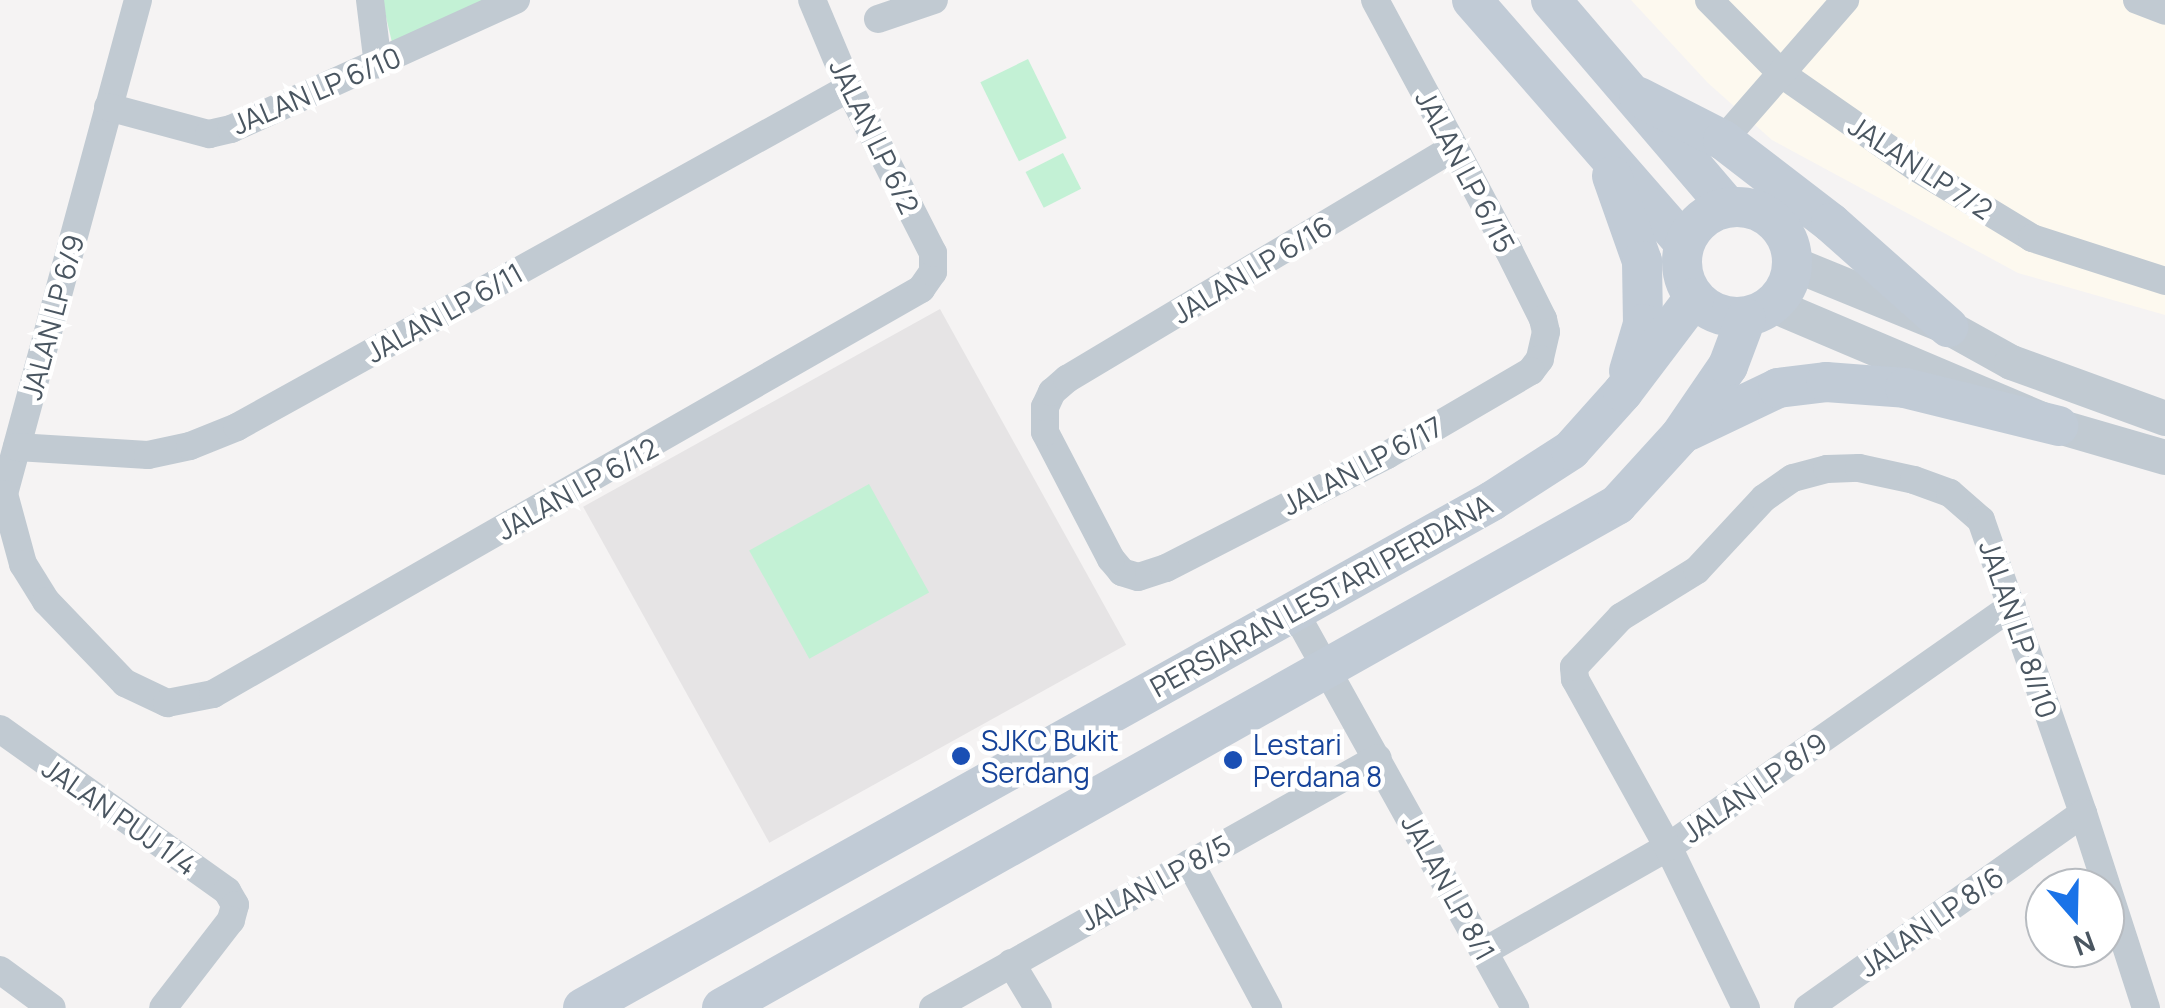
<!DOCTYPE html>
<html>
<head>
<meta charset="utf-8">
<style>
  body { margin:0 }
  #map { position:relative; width:2165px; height:1008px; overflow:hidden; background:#f5f3f3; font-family:Manrope,sans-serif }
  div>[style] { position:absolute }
  .commercial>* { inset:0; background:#fdf9ef }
  .education>* { inset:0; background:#e6e4e5; transform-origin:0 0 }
  .green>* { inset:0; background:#c3f1d5; transform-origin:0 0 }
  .minor>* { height:28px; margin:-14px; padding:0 14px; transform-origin:14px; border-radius:14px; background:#c1cad2 }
  .tertiary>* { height:35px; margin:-17.5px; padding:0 17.5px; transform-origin:17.5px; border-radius:17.5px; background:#c1cad2 }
  .secondary>* { height:40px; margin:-20px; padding:0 20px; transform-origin:20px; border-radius:20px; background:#c1cbd6 }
  .secondary>.ring { margin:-20px; padding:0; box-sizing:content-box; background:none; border:40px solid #c1cbd6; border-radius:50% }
  .dots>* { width:28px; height:28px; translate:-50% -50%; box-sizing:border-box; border:5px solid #fff; border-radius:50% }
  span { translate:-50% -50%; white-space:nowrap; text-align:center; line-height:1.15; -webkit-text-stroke:9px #fff; paint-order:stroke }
  .street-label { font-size:28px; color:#4a5661 }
  .transit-label { font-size:28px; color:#164399 }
  .left { translate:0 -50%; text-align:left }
  .north { position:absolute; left:2025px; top:868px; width:100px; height:100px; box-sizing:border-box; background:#fff; border:2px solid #b7bbc0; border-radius:50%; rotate:160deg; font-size:28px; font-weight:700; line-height:40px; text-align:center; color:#4a5661 }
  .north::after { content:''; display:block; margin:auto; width:35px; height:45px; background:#1a73e8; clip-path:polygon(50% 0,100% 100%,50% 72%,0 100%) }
</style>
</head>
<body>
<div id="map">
  <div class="commercial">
    <div style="clip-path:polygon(1631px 0,2165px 0,2165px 315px,2018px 273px,1772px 140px,1708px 83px)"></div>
  </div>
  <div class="education">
    <div style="left:940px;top:309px;width:384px;height:408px;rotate:61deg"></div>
  </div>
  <div class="green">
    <div style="clip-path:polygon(382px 0,494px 0,394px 51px)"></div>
    <div style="left:1028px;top:59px;width:88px;height:53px;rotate:64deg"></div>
    <div style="left:1063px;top:153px;width:40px;height:42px;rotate:63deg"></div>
    <div style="left:869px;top:484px;width:124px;height:137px;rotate:61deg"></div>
  </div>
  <div class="minor">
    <div style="left:138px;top:0;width:512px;rotate:105.18deg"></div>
    <div style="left:4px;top:494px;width:73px;rotate:74.8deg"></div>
    <div style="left:23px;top:564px;width:44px;rotate:58.1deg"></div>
    <div style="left:46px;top:601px;width:114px;rotate:46.1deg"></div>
    <div style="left:125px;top:683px;width:47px;rotate:25.5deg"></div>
    <div style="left:167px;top:703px;width:47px;rotate:-11.1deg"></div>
    <div style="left:213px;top:694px;width:816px;rotate:-29.77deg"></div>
    <div style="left:921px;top:289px;width:21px;rotate:-55deg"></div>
    <div style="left:933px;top:272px;width:19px;rotate:-90deg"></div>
    <div style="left:933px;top:253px;width:185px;rotate:-117deg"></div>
    <div style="left:849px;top:88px;width:95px;rotate:-112.8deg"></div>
    <div style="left:370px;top:0;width:65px;rotate:83deg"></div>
    <div style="left:1375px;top:0;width:167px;rotate:61.7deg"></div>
    <div style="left:1454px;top:147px;width:118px;rotate:62.1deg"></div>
    <div style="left:1509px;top:251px;width:76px;rotate:63.4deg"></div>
    <div style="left:1543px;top:319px;width:13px;rotate:77deg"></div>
    <div style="left:1546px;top:332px;width:28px;rotate:103deg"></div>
    <div style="left:1540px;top:359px;width:15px;rotate:127deg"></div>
    <div style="left:1531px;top:371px;width:167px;rotate:149.7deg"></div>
    <div style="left:1387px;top:455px;width:248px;rotate:152.9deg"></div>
    <div style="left:1166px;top:568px;width:29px;rotate:162deg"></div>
    <div style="left:1138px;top:577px;width:17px;rotate:-163deg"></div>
    <div style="left:1122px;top:572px;width:17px;rotate:-130deg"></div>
    <div style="left:1111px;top:559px;width:143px;rotate:-117.5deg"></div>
    <div style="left:1045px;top:432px;width:25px;rotate:-90deg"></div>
    <div style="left:1045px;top:407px;width:17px;rotate:-65deg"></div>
    <div style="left:1052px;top:392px;width:20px;rotate:-41deg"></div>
    <div style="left:1067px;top:379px;width:451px;rotate:-30.9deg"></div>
    <div style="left:1709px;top:0;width:105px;rotate:45.4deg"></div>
    <div style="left:1783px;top:75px;width:163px;rotate:34.8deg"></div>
    <div style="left:1917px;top:168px;width:135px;rotate:31.3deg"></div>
    <div style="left:2032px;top:238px;width:140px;rotate:17.9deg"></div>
    <div style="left:2137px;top:0;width:30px;rotate:21deg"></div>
    <div style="left:878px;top:19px;width:59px;rotate:-18.7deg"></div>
    <div style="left:108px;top:107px;width:105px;rotate:15deg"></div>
    <div style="left:209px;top:134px;width:23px;rotate:-13deg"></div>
    <div style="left:231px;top:129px;width:313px;rotate:-24.4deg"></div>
    <div style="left:1723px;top:140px;width:186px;rotate:-48.9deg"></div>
    <div style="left:17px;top:447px;width:131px;rotate:3.5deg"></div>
    <div style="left:148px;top:455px;width:43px;rotate:-12.1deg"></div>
    <div style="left:190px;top:446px;width:51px;rotate:-22deg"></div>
    <div style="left:237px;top:427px;width:700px;rotate:-28.98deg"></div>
    <div style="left:1293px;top:609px;width:457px;rotate:60.9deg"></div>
    <div style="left:0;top:729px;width:279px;rotate:35.5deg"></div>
    <div style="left:227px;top:891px;width:16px;rotate:60deg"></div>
    <div style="left:235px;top:905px;width:16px;rotate:105deg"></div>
    <div style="left:231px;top:920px;width:111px;rotate:127.7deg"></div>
    <div style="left:1190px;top:863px;width:165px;rotate:61.7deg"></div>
    <div style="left:1485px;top:951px;width:210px;rotate:-29.6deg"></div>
    <div style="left:1668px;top:847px;width:420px;rotate:-35deg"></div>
    <div style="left:1011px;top:963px;width:52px;rotate:59deg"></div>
    <div style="left:0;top:970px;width:64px;rotate:36.2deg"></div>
    <div style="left:933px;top:1008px;width:510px;rotate:-29.33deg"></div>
    <div style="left:1746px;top:1008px;width:179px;rotate:-115.8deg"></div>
    <div style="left:1668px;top:847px;width:192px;rotate:-119deg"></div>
    <div style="left:1575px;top:679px;width:12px;rotate:-95deg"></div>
    <div style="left:1574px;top:667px;width:69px;rotate:-46.8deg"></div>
    <div style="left:1621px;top:617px;width:89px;rotate:-31.7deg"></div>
    <div style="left:1697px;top:570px;width:98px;rotate:-47.1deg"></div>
    <div style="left:1764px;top:498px;width:35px;rotate:-35deg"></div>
    <div style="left:1793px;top:478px;width:35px;rotate:-15deg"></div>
    <div style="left:1827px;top:469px;width:32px;rotate:-2deg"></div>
    <div style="left:1859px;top:468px;width:56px;rotate:12.3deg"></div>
    <div style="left:1914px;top:480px;width:38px;rotate:20deg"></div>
    <div style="left:1950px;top:493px;width:41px;rotate:41.1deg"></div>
    <div style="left:1981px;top:520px;width:310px;rotate:70.8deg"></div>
    <div style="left:1808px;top:1008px;width:337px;rotate:-35.3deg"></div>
    <div style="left:2083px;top:813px;width:205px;rotate:72.1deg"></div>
  </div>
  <div class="tertiary">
    <div style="left:1794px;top:264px;width:166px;rotate:22.2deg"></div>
    <div style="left:1948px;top:327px;width:72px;rotate:29.1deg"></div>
    <div style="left:2011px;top:362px;width:164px;rotate:20deg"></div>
    <div style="left:1773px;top:305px;width:310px;rotate:23deg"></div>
    <div style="left:2058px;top:426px;width:111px;rotate:16.2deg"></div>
  </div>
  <div class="secondary">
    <div style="left:1472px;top:0;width:322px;rotate:48.9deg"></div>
    <div style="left:1551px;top:0;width:272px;rotate:49.5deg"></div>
    <div style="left:1639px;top:97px;width:94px;rotate:27.1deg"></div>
    <div style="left:1723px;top:140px;width:136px;rotate:37.5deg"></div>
    <div style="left:1831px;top:223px;width:157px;rotate:41.6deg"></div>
    <div style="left:1612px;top:176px;width:90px;rotate:70.6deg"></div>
    <div style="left:1642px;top:261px;width:63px;rotate:89.1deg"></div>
    <div style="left:1643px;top:324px;width:49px;rotate:106.6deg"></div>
    <div class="ring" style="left:1682px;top:207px;width:70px;height:70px"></div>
    <div style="left:1688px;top:431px;width:100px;rotate:-25.5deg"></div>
    <div style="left:1778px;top:388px;width:48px;rotate:-7.1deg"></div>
    <div style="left:1826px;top:382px;width:79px;rotate:4.3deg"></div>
    <div style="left:1905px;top:388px;width:158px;rotate:13.9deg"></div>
    <div style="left:583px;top:1008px;width:1041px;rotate:-29.15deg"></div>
    <div style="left:1492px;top:501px;width:94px;rotate:-32.8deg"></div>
    <div style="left:1571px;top:450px;width:78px;rotate:-48.1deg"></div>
    <div style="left:1623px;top:392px;width:118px;rotate:-52.9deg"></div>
    <div style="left:722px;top:1008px;width:1027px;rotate:-29.34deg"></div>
    <div style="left:1617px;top:505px;width:93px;rotate:-47.6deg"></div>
    <div style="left:1680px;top:436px;width:85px;rotate:-55.6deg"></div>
    <div style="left:1728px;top:366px;width:51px;rotate:-69.4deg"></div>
  </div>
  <div class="dots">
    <div style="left:961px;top:756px;background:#1a4fb4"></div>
    <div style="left:1233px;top:760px;background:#1a4fb4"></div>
  </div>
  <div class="street-label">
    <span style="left:316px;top:90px;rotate:-23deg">JALAN LP 6/10</span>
    <span style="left:875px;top:136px;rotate:64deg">JALAN LP 6/2</span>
    <span style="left:1921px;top:167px;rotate:33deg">JALAN LP 7/2</span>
    <span style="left:1466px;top:171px;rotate:62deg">JALAN LP 6/15</span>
    <span style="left:1252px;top:269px;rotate:-31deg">JALAN LP 6/16</span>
    <span style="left:444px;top:312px;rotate:-29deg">JALAN LP 6/11</span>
    <span style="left:52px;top:317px;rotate:-75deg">JALAN LP 6/9</span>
    <span style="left:1362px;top:465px;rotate:-28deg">JALAN LP 6/17</span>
    <span style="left:577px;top:488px;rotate:-29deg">JALAN LP 6/12</span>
    <span style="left:1321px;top:595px;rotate:-29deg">PERSIARAN LESTARI PERDANA</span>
    <span style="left:2019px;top:629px;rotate:71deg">JALAN LP 8//10</span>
    <span style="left:1754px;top:787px;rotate:-35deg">JALAN LP 8/9</span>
    <span style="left:120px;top:816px;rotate:35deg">JALAN PUJ 1/4</span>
    <span style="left:1155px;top:882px;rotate:-29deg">JALAN LP 8/5</span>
    <span style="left:1449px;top:887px;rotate:61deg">JALAN LP 8/1</span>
    <span style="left:1931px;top:921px;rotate:-35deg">JALAN LP 8/6</span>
  </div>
  <div class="transit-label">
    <span class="left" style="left:981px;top:756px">SJKC Bukit<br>Serdang</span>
    <span class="left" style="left:1253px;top:760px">Lestari<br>Perdana 8</span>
  </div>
  <div class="north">N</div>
</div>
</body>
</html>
